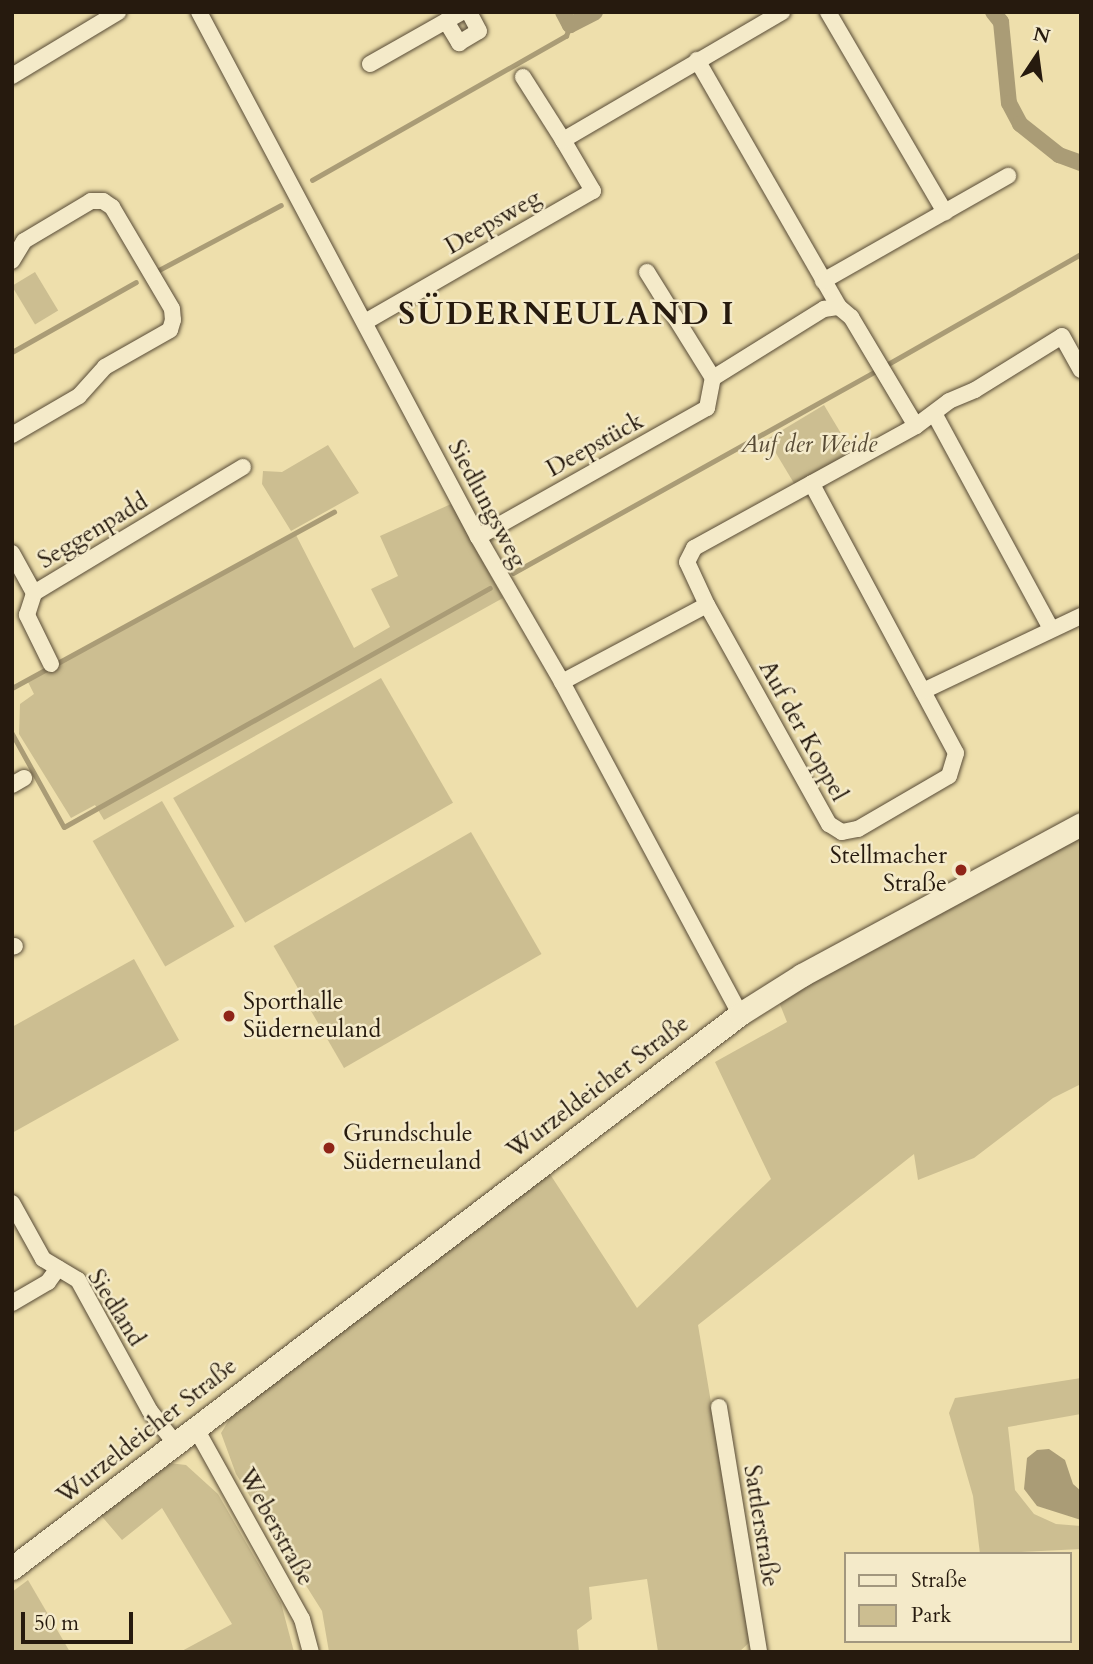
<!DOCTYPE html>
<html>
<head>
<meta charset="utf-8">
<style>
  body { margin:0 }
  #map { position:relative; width:1093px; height:1664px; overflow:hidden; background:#eedfac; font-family:Cardo,serif }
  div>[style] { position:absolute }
  .green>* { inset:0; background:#ccbe91; transform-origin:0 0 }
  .water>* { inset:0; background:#aa9c76 }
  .stream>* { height:4.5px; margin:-2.25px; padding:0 2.25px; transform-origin:2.25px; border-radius:2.25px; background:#aa9c76 }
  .canal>* { height:16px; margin:-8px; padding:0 8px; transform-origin:8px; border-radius:8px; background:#aa9c76 }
  .roads { filter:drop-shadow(0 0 2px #584b36) drop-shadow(0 0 2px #584b36) }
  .minor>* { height:16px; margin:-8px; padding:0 8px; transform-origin:8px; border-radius:8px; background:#f4eac9 }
  .secondary>* { height:23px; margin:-11.5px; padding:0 11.5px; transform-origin:11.5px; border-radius:11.5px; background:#f4eac9 }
  .dots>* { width:19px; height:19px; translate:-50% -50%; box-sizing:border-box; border:4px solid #f4eac9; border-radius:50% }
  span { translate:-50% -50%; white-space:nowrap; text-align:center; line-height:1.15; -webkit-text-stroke:5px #f4eac9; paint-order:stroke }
  .street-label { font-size:24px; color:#261a0e }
  .park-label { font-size:24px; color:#584b35; font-style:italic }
  .poi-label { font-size:24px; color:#261a0e }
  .right { translate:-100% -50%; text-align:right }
  .left { translate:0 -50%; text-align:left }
  .district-label { font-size:32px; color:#261a0e; font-weight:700; letter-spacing:2px }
  .frame { position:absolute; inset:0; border:14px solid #261a0e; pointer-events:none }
  .legend { position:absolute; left:844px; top:1552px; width:228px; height:91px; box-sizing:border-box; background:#f4eac9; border:2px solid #a2977e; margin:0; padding:9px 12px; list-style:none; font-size:21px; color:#261a0e }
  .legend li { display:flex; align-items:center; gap:14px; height:35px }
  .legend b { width:35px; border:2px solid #a2977e }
  .north { position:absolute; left:1002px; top:21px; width:70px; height:70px; -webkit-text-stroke:5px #f4eac9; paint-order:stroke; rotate:13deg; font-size:19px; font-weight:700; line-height:28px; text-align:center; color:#261a0e }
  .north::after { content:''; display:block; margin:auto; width:24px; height:32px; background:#261a0e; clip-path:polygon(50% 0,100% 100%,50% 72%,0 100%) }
  .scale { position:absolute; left:21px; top:1612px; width:112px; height:32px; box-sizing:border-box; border:4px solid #261a0e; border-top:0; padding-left:9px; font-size:21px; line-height:24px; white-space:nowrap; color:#261a0e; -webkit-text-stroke:5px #f4eac9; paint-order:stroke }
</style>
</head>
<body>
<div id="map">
  <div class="green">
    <div style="left:35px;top:272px;width:45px;height:27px;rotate:59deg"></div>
    <div style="left:824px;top:405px;width:55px;height:66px;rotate:59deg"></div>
    <div style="clip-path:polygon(328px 445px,359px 493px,291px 531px,262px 484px,263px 471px,282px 472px)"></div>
    <div style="clip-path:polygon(451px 504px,503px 598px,104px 820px,95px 805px,71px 818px,19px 734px,20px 704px,34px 694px,27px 680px,295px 533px,354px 648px,390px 627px,371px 589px,398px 576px,380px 536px)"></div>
    <div style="left:381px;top:678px;width:144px;height:240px;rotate:60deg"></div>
    <div style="left:162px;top:801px;width:145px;height:80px;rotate:60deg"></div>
    <div style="left:471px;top:832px;width:141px;height:228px;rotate:60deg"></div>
    <div style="clip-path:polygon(1081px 835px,1081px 1084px,1053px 1098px,974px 1158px,918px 1180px,914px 1154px,698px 1325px,751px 1641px,739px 1652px,658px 1652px,647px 1579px,589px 1587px,592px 1619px,577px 1630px,579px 1652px,329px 1652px,322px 1611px,236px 1474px,221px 1433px,237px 1407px,548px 1171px,637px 1308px,771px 1179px,715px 1062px,787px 1022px,779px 1002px,900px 930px)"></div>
    <div style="clip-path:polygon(134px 959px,179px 1040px,12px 1133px,12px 1027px)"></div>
    <div style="clip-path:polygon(1081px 1378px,1081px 1414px,1008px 1427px,1015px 1490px,1034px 1514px,1056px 1524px,1081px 1526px,1081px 1549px,980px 1554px,973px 1496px,949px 1413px,955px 1398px)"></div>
    <div style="clip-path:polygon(160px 1462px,186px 1465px,218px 1494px,281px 1603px,294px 1652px,180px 1652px,232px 1624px,162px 1508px,122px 1540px,99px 1513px)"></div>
    <div style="clip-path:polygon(28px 1580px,70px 1652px,12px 1652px,12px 1592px)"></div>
  </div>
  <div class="water">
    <div style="clip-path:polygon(1049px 1449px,1065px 1460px,1073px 1484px,1081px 1491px,1081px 1520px,1037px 1506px,1024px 1489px,1027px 1458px,1037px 1450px)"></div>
  </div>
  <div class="stream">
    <div style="left:312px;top:180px;width:292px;rotate:-29.6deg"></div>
    <div style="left:566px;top:36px;width:12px;rotate:-70deg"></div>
    <div style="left:157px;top:271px;width:140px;rotate:-28deg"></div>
    <div style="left:12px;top:352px;width:142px;rotate:-29.4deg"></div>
    <div style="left:888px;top:364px;width:222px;rotate:-29.7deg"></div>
    <div style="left:513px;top:573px;width:413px;rotate:-29.1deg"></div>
    <div style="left:12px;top:688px;width:367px;rotate:-28.7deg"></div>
    <div style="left:12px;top:733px;width:107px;rotate:61deg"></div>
    <div style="left:64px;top:827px;width:488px;rotate:-29.3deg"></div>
  </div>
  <div class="canal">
    <div style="left:563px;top:12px;width:15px;rotate:62deg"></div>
    <div style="left:570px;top:25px;width:28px;rotate:-27deg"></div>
    <div style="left:993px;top:12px;width:13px;rotate:51deg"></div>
    <div style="left:1001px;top:22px;width:81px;rotate:84.4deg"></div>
    <div style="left:1009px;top:103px;width:24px;rotate:62deg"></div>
    <div style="left:1020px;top:124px;width:50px;rotate:38.5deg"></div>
    <div style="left:1059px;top:155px;width:23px;rotate:20deg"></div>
  </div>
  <div class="roads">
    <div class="minor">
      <div style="left:199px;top:12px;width:595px;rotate:62.01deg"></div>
      <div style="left:478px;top:537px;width:168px;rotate:59.9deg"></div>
      <div style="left:562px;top:682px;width:377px;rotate:61.8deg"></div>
      <div style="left:828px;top:12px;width:232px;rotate:59.7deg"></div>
      <div style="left:446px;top:21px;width:26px;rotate:59deg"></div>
      <div style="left:459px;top:43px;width:23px;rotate:-31deg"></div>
      <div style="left:479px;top:31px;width:21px;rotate:-118deg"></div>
      <div style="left:697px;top:60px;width:285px;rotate:60.1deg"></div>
      <div style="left:370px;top:64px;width:106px;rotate:-29.5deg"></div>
      <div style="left:12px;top:76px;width:124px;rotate:-31.1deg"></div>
      <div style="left:523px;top:77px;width:75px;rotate:57.6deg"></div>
      <div style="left:12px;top:261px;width:23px;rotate:-59deg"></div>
      <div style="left:24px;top:241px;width:78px;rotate:-30.8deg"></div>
      <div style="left:91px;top:201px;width:12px"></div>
      <div style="left:103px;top:201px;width:11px;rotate:34deg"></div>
      <div style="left:112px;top:207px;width:118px;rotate:59.5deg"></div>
      <div style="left:172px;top:309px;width:11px;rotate:85deg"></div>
      <div style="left:173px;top:320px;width:10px;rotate:107deg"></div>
      <div style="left:170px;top:330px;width:75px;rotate:150.4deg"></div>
      <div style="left:105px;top:367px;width:39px;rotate:132deg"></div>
      <div style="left:79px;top:396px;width:78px;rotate:149.8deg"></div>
      <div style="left:647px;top:272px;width:125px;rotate:58.1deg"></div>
      <div style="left:823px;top:281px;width:213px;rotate:-29.6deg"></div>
      <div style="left:365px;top:322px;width:263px;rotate:-29.9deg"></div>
      <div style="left:593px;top:191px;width:59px;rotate:-120.5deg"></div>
      <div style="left:563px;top:140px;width:254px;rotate:-30.3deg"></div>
      <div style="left:935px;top:415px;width:243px;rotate:61.5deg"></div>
      <div style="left:478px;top:537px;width:263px;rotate:-29.4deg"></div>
      <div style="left:707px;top:408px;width:31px;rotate:-79deg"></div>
      <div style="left:713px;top:378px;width:131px;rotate:-31.9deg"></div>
      <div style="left:824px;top:309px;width:15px;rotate:-8deg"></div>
      <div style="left:839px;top:307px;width:16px;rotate:40deg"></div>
      <div style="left:851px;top:317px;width:127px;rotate:59.2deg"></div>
      <div style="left:12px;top:553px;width:46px;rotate:61.2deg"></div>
      <div style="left:707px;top:605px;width:251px;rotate:60.9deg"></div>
      <div style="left:829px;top:824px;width:15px;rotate:32deg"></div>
      <div style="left:842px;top:832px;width:16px;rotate:-11deg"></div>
      <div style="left:858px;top:829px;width:105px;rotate:-30.2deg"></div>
      <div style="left:949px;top:776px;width:24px;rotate:-73deg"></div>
      <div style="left:956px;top:753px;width:306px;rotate:-118.2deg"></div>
      <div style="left:51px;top:664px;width:55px;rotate:-116.1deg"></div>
      <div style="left:27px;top:615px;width:23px;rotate:-72deg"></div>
      <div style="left:34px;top:593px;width:244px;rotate:-31.1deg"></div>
      <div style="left:562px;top:682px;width:164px;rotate:-28deg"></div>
      <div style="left:707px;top:605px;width:47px;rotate:-114.9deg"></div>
      <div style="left:687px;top:562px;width:16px;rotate:-63deg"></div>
      <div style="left:694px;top:548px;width:253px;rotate:-28.8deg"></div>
      <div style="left:916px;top:426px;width:41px;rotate:-37.1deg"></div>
      <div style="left:949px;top:401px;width:28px;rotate:-23deg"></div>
      <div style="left:975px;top:390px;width:102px;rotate:-31.8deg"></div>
      <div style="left:1062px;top:336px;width:39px;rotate:61deg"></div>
      <div style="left:923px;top:691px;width:175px;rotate:-25.4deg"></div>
      <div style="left:12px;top:785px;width:14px;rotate:-30deg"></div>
      <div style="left:12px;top:947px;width:3px;rotate:-18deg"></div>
      <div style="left:12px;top:1203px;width:64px;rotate:61deg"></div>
      <div style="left:43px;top:1259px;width:41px;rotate:31deg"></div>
      <div style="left:78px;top:1280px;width:149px;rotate:61.2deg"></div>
      <div style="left:150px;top:1411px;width:41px;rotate:52deg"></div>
      <div style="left:12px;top:1303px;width:42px;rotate:-30.3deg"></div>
      <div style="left:48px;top:1282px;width:17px;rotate:-54deg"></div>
      <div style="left:719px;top:1407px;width:248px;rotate:80.7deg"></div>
      <div style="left:195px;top:1427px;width:220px;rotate:60.9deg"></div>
      <div style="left:302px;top:1619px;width:34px;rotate:75deg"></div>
    </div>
    <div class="secondary">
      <div style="left:12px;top:1568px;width:915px;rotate:-37.27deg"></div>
      <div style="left:740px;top:1014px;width:73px;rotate:-32.2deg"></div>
      <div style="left:802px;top:975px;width:317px;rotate:-28.4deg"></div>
    </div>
  </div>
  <div class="dots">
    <div style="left:961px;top:870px;background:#8f2418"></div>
    <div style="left:229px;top:1016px;background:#8f2418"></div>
    <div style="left:329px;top:1148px;background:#8f2418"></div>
  </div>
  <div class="street-label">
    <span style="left:493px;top:222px;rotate:-30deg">Deepsweg</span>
    <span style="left:595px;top:445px;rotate:-29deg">Deepstück</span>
    <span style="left:487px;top:504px;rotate:62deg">Siedlungsweg</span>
    <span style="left:93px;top:531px;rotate:-31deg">Seggenpadd</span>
    <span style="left:803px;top:731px;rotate:61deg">Auf der Koppel</span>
    <span style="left:598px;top:1087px;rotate:-37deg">Wurzeldeicher Straße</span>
    <span style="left:116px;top:1308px;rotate:58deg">Siedland</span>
    <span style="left:147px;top:1431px;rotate:-38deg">Wurzeldeicher Straße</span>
    <span style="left:761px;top:1526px;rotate:81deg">Sattlerstraße</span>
    <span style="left:276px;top:1527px;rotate:61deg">Weberstraße</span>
  </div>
  <div class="park-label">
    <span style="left:809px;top:445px">Auf der Weide</span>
  </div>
  <div class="poi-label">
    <span class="right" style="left:947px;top:870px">Stellmacher<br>Straße</span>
    <span class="left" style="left:243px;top:1016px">Sporthalle<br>Süderneuland</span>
    <span class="left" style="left:343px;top:1148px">Grundschule<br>Süderneuland</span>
  </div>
  <div class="district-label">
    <span style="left:567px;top:314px">SÜDERNEULAND I</span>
  </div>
  <div class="frame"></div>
  <ul class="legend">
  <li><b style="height:9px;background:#f4eac9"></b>Straße</li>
  <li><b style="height:19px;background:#ccbe91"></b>Park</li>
  </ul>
  <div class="north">N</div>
  <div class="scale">50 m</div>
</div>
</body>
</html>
